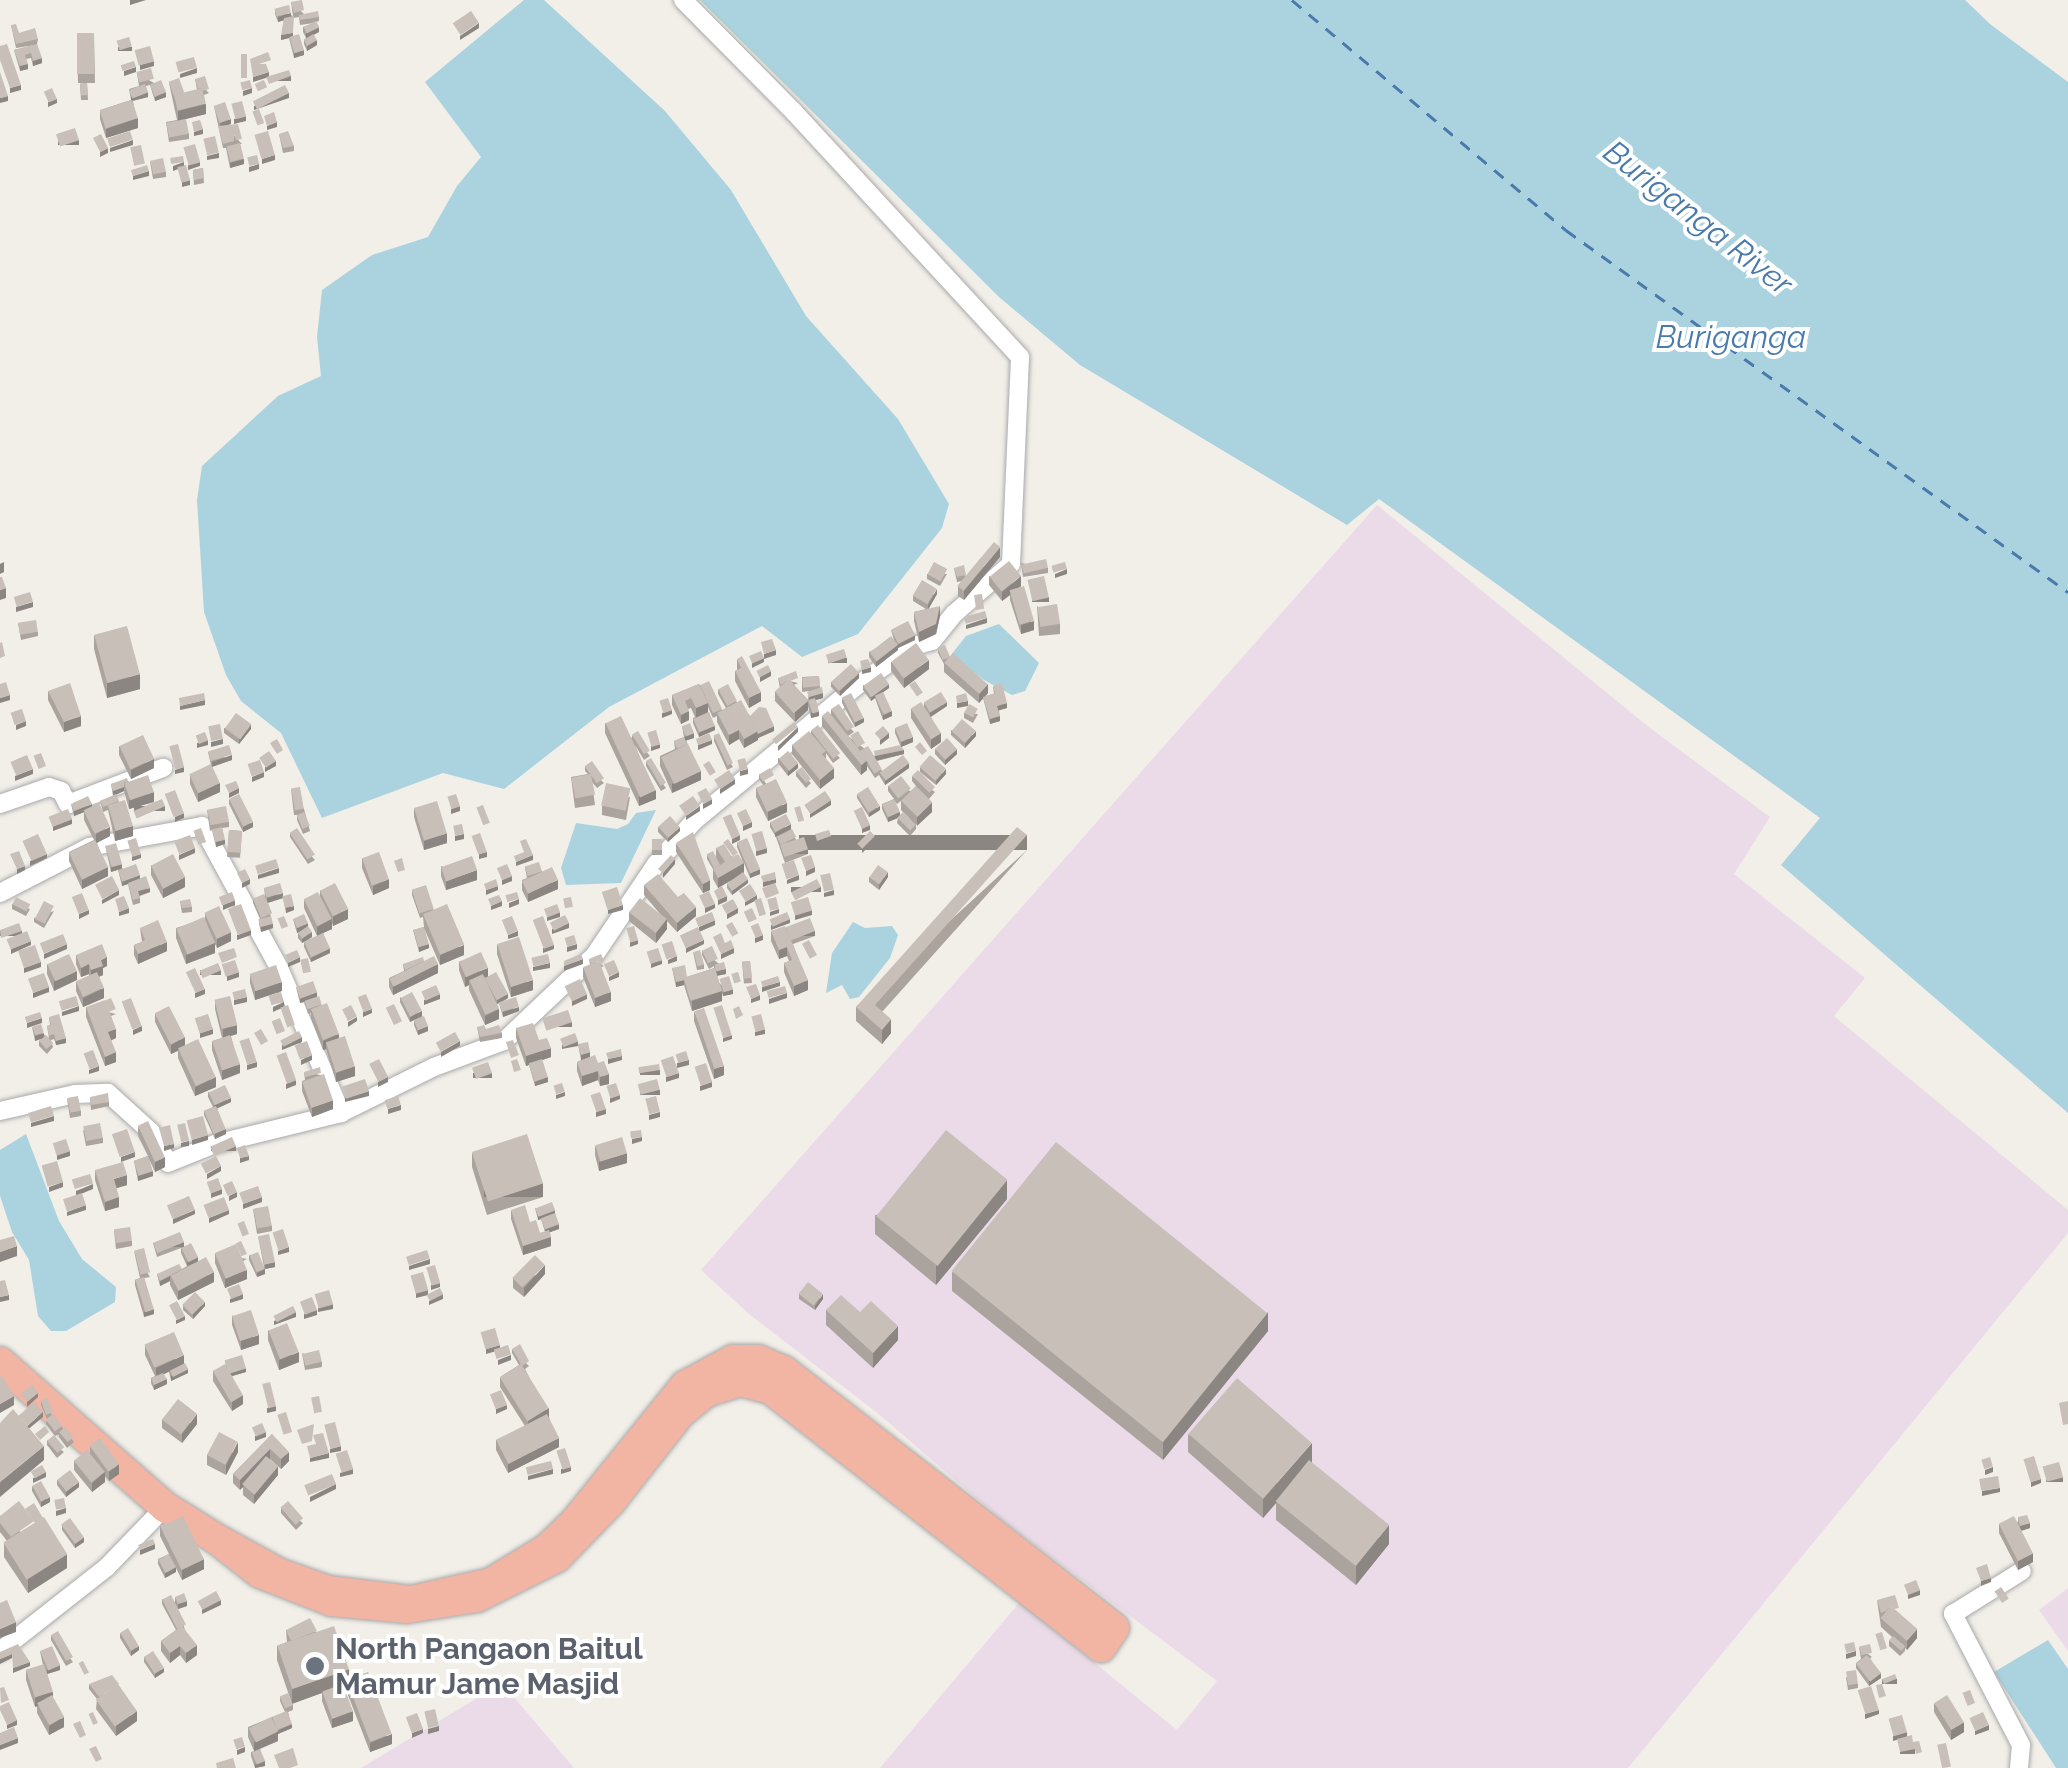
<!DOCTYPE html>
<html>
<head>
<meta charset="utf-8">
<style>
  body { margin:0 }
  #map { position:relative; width:2068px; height:1768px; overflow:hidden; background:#f2efe9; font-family:Raleway,sans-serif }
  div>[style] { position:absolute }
  .industrial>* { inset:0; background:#ebdbe8 }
  .water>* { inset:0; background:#aad3df }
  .ferry>* { height:2.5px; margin-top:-1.25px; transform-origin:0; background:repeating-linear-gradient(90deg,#4a7aab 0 12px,transparent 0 22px) }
  .roads { filter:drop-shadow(0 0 2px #a9a9a9) drop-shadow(0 0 2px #a9a9a9) }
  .minor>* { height:18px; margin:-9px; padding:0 9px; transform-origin:9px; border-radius:9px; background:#fff }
  .trunk>* { height:30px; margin:-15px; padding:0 15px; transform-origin:15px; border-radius:15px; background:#f2b4a3 }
  .wall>* { inset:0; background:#aba49e; transform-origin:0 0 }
  .shaded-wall>* { inset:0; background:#8b8681; transform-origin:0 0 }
  .building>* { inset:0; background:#c7bfb8; transform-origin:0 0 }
  .dots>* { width:28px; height:28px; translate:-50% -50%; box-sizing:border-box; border:5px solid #fff; border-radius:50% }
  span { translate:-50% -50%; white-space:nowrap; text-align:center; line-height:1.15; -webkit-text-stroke:8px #fff; paint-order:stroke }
  .worship-label { font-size:30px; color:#5b616d; font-weight:700 }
  .left { translate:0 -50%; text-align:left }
  .water-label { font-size:32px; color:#4a7aab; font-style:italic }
</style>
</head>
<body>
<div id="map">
  <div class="industrial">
    <div style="clip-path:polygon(1377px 505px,1650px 728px,1770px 817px,1734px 874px,1865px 978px,1834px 1016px,2068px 1210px,2068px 1233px,1628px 1768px,880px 1768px,1020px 1602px,1177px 1730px,1217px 1681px,1003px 1521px,881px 1416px,749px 1314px,701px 1270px)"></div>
    <div style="clip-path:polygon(2068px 1588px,2068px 1651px,2039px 1610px)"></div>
    <div style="clip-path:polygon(502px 1683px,574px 1768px,361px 1768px)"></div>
  </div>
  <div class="water">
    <div style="clip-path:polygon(524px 0,544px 0,665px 111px,731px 190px,806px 316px,898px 419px,949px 504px,942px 528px,858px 634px,802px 657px,762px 626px,609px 707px,504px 789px,443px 773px,322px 818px,281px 733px,241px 701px,226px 675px,204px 612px,197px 500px,202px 466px,278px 396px,321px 376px,317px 337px,322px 290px,372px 255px,428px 237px,457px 186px,481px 157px,425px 82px)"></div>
    <div style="clip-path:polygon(700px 0,1965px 0,1990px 24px,2068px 82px,2068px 1113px,1781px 865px,1820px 818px,1379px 499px,1347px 525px,1080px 365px,999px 297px)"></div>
    <div style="clip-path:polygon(999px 624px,1039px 663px,1025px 691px,1012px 695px,984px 680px,951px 655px,966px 636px)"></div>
    <div style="clip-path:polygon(656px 810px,621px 883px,566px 885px,561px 868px,576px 823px,617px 829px,628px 824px,636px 813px)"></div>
    <div style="clip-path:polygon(853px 922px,865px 928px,892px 926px,898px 935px,890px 958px,859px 997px,850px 999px,842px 985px,826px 993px,832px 953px)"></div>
    <div style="clip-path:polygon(26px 1134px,59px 1221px,82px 1259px,116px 1287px,115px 1302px,66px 1331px,51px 1331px,38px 1316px,29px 1260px,12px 1232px,0 1196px,0 1150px)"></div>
    <div style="clip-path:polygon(2048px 1640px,2068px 1669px,2068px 1768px,2056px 1768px,1994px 1672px)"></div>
  </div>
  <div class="ferry">
    <div style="left:1292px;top:0;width:358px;rotate:40deg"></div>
    <div style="left:1566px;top:230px;width:619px;rotate:35.8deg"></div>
  </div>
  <div class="roads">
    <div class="minor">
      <div style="left:0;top:804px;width:52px;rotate:-19.1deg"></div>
      <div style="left:49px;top:787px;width:13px;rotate:18deg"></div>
      <div style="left:61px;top:791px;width:15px;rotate:62deg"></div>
      <div style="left:68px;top:804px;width:102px;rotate:-20.8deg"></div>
      <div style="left:0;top:893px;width:100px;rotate:-27.3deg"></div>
      <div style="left:89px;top:847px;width:115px;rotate:-10.5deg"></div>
      <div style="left:202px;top:826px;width:162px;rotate:61.5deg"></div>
      <div style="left:279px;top:968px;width:158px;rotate:66.8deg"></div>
      <div style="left:0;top:1111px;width:77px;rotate:-12.8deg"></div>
      <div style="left:75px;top:1094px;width:33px;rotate:-2deg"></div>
      <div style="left:108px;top:1093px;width:58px;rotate:42.2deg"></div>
      <div style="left:151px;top:1132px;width:35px;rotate:61deg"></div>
      <div style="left:168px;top:1163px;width:51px;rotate:-22deg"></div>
      <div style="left:215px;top:1144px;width:130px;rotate:-13.8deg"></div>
      <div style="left:341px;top:1113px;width:104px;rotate:-26.3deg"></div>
      <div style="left:434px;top:1067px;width:75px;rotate:-20.4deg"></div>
      <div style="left:504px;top:1041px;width:124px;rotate:-43.4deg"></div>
      <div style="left:594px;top:956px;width:111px;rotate:-56deg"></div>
      <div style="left:656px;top:864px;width:57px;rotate:-48.5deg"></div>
      <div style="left:694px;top:821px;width:213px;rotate:-39.7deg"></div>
      <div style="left:858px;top:685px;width:65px;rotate:-35.6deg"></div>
      <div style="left:911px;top:647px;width:22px;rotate:-16deg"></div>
      <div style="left:932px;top:641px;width:36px;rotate:-51deg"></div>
      <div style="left:955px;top:613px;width:74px;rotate:-41.2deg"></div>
      <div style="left:1011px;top:564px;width:207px;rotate:-87.5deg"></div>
      <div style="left:1020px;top:357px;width:333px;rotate:-132.7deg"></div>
      <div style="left:794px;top:112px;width:158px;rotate:-134.7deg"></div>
      <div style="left:0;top:1651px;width:135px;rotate:-38.1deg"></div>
      <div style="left:106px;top:1568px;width:85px;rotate:-46deg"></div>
      <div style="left:2019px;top:1768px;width:23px;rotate:-85deg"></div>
      <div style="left:2021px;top:1745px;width:148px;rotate:-117.4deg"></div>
      <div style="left:1953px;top:1614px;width:81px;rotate:-31.9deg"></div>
    </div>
    <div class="trunk">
      <div style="left:0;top:1362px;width:220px;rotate:41.3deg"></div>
      <div style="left:165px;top:1507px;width:62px;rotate:31.9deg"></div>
      <div style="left:218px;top:1540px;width:68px;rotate:28.8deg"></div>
      <div style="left:278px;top:1573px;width:53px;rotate:19.8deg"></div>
      <div style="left:328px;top:1591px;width:85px;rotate:6.8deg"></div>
      <div style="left:412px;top:1601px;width:81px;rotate:-12.8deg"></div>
      <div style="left:491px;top:1583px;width:66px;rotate:-31.3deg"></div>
      <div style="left:547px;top:1549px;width:40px;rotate:-44deg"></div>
      <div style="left:576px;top:1521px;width:174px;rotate:-51.1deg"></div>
      <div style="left:685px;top:1386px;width:55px;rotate:-28.4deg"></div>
      <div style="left:733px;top:1360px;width:25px"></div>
      <div style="left:758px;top:1360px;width:28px;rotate:23deg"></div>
      <div style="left:784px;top:1371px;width:418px;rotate:37.9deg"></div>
      <div style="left:1114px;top:1628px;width:23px;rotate:124deg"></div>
      <div style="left:1101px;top:1647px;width:419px;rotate:-142deg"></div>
      <div style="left:771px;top:1389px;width:31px;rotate:-165deg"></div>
      <div style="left:741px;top:1381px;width:37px;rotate:163deg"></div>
      <div style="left:706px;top:1392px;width:32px;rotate:141deg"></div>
      <div style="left:681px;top:1412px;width:113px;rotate:128.2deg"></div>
      <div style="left:611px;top:1501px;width:78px;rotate:134deg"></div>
      <div style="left:557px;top:1557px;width:89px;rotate:153.4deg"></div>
      <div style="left:477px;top:1597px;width:71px;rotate:171.1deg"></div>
      <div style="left:407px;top:1608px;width:75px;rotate:-174.7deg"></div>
      <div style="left:332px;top:1601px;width:77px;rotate:-158.7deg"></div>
      <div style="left:260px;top:1573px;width:53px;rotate:-141.8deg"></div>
    </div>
  </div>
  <div class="wall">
    <div style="clip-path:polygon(291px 2px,304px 14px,319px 17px,319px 21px,316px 22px,319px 32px,314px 35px,317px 45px,307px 51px,304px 44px,304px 40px,306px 38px,303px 32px,303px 27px,314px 23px,300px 25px,299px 17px,293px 18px,293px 36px,304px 55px,294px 58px,289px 38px,281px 40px,284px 20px,278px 22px,275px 14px,275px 9px,293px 16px)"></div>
    <div style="clip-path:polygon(11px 25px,19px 33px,38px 39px,37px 44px,42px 63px,33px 66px,31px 58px,26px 59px,28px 69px,20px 71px,14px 50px,35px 45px,16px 48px)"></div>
    <div style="clip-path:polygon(77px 33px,94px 33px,95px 83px,87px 83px,88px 100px,81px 100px,80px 84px,84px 83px,78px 83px)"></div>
    <div style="clip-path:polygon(137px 73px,154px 83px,166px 97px,155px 101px,150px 85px,146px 86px,148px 97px,133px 101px,138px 128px,106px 138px,100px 119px,100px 110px,131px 100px,129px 89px,139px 86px)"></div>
    <div style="clip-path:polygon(195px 79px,209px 93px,204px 95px,206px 114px,181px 120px,189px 134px,189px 139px,169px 142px,166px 122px,177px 120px,169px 83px,184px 93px,197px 90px)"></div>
    <div style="clip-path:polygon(214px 106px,231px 124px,225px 126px,242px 144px,240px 144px,244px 164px,230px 168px,226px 148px,223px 148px)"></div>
    <div style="clip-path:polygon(279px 134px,294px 146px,294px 151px,283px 153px)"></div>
    <div style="clip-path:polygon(150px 161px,166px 172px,166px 177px,153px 179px)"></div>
    <div style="clip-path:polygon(203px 168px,204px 183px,194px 185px,193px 170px)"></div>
    <div style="clip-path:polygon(1000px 557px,964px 600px,958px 596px,958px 586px,963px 581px,957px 582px,954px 568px,966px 576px)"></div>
    <div style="clip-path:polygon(1021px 563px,1048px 568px,1048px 573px,1023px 577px)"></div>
    <div style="clip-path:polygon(927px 574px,947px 574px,940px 586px,927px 579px)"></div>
    <div style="clip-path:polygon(989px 576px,1021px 586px,1019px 588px,1034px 630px,1021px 634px,1010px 600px,1010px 595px,1002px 601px,989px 585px)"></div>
    <div style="clip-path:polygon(937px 594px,928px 609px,940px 616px,936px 634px,919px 642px,914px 621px,914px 612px,926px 609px,913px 601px,913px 596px)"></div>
    <div style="clip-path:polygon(1037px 606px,1060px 624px,1060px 634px,1039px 636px)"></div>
    <div style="clip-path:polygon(18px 623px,38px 632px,38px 636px,21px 640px)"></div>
    <div style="clip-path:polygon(891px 630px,915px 640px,898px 648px,898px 650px,876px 667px,869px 657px,869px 652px,894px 640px)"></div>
    <div style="clip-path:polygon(94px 635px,140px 689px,107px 698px,94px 649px)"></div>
    <div style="clip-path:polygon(938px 648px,950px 657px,988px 693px,985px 696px,994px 694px,993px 686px,1007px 708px,999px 710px,1000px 721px,990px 724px,983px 698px,979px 703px,944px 672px,944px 664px,938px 653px)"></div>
    <div style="clip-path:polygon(737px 659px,761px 701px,749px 708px,735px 681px,735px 671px,737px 670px)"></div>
    <div style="clip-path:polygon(891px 662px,929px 669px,904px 688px,891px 671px)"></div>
    <div style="clip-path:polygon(819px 676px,820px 688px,823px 698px,816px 700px,819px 716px,811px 718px,808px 706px,808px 710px,795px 722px,775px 701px,775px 692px,780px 688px,778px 678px,798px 683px,794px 685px,808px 700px,809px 691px,802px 692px,802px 677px)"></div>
    <div style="clip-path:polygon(859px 678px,840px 696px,831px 687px,831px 682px)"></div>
    <div style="clip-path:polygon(699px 684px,722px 710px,726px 708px,718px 694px,718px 689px,737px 702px,750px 716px,774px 731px,758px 738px,758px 740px,744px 748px,739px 739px,729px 745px,717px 722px,717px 716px,713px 718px,708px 707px,708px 712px,715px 730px,699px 737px,693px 723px,693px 718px,695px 717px,691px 708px,688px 709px,689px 720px,681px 724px,672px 705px,672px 695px)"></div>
    <div style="clip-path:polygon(863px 685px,889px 688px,883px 692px,892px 716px,883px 720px,875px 698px,871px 701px,863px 690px)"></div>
    <div style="clip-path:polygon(48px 691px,81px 726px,64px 732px,48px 700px)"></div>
    <div style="clip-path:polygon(842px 698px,864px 722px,855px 727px,842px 703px)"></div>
    <div style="clip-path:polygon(924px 703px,947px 706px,931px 717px,941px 742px,931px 749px,911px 718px,911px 709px,924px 707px)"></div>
    <div style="clip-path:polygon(831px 709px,854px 732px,848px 736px,874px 756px,901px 747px,895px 733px,895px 728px,913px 742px,901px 747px,904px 754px,877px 761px,882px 771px,909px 768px,885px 785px,879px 775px,875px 778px,867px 766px,867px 770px,861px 775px,822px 726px,822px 717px,831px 714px)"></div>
    <div style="clip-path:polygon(964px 713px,978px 714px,973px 723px,964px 718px)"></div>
    <div style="clip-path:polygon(605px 723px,632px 738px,632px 735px,650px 756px,644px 760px,635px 745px,656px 799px,639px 806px,605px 733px)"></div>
    <div style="clip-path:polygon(682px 726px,694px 738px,686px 740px,701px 780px,672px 793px,660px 766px,660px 756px,675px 749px,674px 741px,684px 737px)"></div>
    <div style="clip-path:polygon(224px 728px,251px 729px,239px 744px,224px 733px)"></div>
    <div style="clip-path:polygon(811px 730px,840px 758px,833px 763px,826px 753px,826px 759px,834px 778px,820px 789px,792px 754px,792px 745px,811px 734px)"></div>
    <div style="clip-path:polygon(951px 730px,976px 736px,965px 748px,951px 735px)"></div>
    <div style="clip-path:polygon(714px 736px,733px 767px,727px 770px,714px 741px)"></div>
    <div style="clip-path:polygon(119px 746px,154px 768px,131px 779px,119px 755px)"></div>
    <div style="clip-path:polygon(935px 749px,957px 754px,945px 765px,935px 754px)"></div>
    <div style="clip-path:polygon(208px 752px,232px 760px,212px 766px,220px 792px,198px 802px,190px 784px,190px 775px,211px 765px)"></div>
    <div style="clip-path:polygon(778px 758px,798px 768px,788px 776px,778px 763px)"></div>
    <div style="clip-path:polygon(646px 761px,666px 788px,661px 791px,646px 766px)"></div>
    <div style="clip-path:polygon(585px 766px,604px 783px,597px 788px,592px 782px,595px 805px,575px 808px,571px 777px,588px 774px,585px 771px)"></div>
    <div style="clip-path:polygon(920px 767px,946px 774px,936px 785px,920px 772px)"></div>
    <div style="clip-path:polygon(796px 771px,811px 783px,806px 788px,796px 776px)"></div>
    <div style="clip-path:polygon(759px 774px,787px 812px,768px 821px,756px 797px,756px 788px,763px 785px,759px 779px)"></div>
    <div style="clip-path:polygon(evenodd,912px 776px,935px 792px,929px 799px,932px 812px,916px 825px,916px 829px,910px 836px,897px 823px,898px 818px,888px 822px,882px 809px,882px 804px,894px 799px,888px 791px,888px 786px,911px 791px,916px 786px,912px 781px,912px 776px,894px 800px,897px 804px,901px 801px,901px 810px,910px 819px,900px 816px,894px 800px)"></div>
    <div style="clip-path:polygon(128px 781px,154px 802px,129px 809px,124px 791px,116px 795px,133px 836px,115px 841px,108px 810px,103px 812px,100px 801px,113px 796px,111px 784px)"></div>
    <div style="clip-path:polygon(291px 789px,304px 809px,310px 831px,303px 834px,297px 820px,297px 815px,298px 815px,294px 815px)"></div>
    <div style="clip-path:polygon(857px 794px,880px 810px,869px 817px,857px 798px)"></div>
    <div style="clip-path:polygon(630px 797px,626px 820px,602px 815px,602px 806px)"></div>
    <div style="clip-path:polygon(229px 799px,253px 827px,243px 832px,229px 804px)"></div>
    <div style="clip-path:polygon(71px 804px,92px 807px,110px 836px,97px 843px,108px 876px,82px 889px,69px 861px,69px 852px,94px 840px,84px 820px,84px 812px,74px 816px)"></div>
    <div style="clip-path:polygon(414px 808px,447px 843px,424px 850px,414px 817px)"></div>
    <div style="clip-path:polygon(207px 810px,229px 822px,229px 827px,222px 828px,225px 844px,216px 847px,212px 830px,210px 831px)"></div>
    <div style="clip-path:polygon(770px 822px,791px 829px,796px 840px,808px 854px,785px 863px,776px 837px,770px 827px)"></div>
    <div style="clip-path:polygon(658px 827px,680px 831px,668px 842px,658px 832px)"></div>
    <div style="left:229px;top:830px;width:13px;height:27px;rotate:4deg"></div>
    <div style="clip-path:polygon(290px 833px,315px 860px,308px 864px,290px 837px)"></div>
    <div style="left:652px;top:839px;width:10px;height:16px"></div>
    <div style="clip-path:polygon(676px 843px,710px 890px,703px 893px,676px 852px)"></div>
    <div style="clip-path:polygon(737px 843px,760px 874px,750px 878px,744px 863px,743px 873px,748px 883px,732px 895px,727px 888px,727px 884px,733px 879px,718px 888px,713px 879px,713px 869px,707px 859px,707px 854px,716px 858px,716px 848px,743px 862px,737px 847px)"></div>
    <div style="clip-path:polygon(105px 845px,122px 868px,140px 879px,150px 892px,140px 896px,140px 903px,133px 905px,128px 884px,122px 886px,118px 870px,111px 872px)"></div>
    <div style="clip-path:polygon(1027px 850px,882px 1012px,891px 1033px,882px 1044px,856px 1021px,856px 1007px)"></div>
    <div style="clip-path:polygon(362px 858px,389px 888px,373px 895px,362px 868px)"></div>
    <div style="clip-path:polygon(151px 865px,185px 887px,163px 898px,151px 875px)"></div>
    <div style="clip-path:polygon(441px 866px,477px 880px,446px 890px,441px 876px)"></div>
    <div style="clip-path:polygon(525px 868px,542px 871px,558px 889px,528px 902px,522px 890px,522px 880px,527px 878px)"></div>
    <div style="clip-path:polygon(869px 877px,888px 877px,879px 890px,869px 882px)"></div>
    <div style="clip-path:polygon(644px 885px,696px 916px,677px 932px,667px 921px,667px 929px,656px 943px,629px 921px,629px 912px,661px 915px,644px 895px)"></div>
    <div style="clip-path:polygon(264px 888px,283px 897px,294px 910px,286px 913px,283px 898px,268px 903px,273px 928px,261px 932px,259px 924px,260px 919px,253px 903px,253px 899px,265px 896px)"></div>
    <div style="clip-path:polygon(320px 890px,348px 919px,333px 926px,332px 923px,332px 929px,323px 933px,330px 953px,311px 962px,304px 947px,304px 942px,302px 943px,298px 938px,298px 933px,304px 930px,297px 933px,293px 919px,308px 927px,312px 937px,305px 942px,317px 936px,304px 908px,304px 899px,320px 896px)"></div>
    <div style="clip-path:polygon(412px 890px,434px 910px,464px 955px,440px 965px,424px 928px,429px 948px,419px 952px,413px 930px,424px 927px,423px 917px,420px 918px,412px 895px)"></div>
    <div style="clip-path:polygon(180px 901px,192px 907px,192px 912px,182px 913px)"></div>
    <div style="clip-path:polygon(12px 904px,30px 909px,26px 916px,12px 909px)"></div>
    <div style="clip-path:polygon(54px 911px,44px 928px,34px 922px,34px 918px)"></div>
    <div style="clip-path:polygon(205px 913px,231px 941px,217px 948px,215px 944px,215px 953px,186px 964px,176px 938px,176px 928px,205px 919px)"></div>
    <div style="clip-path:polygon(140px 928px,167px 951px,138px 964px,134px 955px,134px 945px,142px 942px)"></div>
    <div style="clip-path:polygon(786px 928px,815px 936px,793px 944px,808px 990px,794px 996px,784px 972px,784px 963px,789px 961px,787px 956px,779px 959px,771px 941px,771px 931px)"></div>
    <div style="clip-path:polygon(497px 944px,533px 990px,511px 997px,497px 954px)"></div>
    <div style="clip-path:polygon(702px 950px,718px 963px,726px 974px,717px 976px,719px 983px,733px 994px,723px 996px,722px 993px,722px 1001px,692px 1011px,684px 985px,676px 987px,672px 968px,687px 977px,714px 968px,714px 966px,709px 969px,702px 955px)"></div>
    <div style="clip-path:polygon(693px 952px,704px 964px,704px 969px,697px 970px)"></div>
    <div style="clip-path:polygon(76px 955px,107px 966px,103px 968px,103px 975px,99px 977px,104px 998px,83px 1007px,76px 991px,76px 982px,89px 976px,89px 974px,81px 977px,76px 964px)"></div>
    <div style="clip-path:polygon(589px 959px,604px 966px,601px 967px,611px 1001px,595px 1007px,583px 977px,583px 968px,590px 965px)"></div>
    <div style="clip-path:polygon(424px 961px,438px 973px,393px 995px,389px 987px,389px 978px,404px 971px,403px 964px)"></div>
    <div style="clip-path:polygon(459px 961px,488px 976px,508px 998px,501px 1003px,519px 1011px,503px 1017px,499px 1003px,497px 1004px,499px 1019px,485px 1025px,469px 990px,469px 985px,465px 987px,459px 970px)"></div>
    <div style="left:750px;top:961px;width:22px;height:8px;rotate:85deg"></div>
    <div style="clip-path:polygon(47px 964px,77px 971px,54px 991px,47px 974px)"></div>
    <div style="clip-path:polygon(250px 974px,282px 991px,255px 1000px,250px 983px)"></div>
    <div style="clip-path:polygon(296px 987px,317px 997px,339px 1038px,355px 1076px,336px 1082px,326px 1049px,323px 1050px,311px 1018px,311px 1013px,308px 1014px,305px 1002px,300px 1003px)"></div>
    <div style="clip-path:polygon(400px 997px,422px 1016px,428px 1031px,418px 1035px,414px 1025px,414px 1020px,410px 1022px,400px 1002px)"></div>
    <div style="clip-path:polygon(215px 1000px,237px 1034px,231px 1036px,240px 1073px,222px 1080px,212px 1050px,212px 1041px,222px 1038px,215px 1009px)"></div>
    <div style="clip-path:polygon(86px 1007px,116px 1014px,111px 1016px,116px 1038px,111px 1040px,116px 1062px,105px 1066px,86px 1017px)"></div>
    <div style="clip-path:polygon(694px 1011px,724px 1075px,714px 1079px,694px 1021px)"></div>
    <div style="clip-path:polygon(155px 1013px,185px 1045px,216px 1087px,195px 1096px,178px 1058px,178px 1051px,171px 1054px,155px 1022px)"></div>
    <div style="clip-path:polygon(49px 1017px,66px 1043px,56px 1045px,54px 1039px,51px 1040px,53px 1047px,47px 1054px,39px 1046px,39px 1041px,42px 1038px,35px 1041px,32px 1027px,49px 1038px,47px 1026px,50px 1025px)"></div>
    <div style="clip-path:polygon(477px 1027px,502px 1033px,502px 1038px,480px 1042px)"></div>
    <div style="clip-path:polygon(516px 1028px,539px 1040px,551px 1057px,542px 1060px,548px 1082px,535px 1086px,529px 1065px,526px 1066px,516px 1038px)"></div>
    <div style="clip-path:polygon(578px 1044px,609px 1084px,600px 1086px,598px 1080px,582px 1086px,577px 1071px,577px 1062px,581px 1060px)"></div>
    <div style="clip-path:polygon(304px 1072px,321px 1075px,333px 1109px,312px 1117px,302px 1091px,302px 1081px,305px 1080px)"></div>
    <div style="clip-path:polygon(208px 1092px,231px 1102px,217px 1108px,226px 1134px,215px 1139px,204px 1115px,204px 1111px,213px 1107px,208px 1097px)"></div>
    <div style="clip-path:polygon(90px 1097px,109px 1102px,109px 1106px,91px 1110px)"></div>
    <div style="clip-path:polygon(67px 1099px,81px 1111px,81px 1116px,70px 1118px)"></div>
    <div style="clip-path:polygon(138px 1126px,165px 1167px,155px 1172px,149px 1159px,153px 1176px,138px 1181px,134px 1161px,148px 1156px,138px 1136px)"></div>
    <div style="clip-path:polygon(83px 1130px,103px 1138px,103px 1143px,86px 1146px)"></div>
    <div style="clip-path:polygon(595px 1146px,627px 1163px,599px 1171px,595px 1155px)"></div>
    <div style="clip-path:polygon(472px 1153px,543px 1197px,487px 1215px,472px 1167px)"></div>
    <div style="clip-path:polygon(95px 1170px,127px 1185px,116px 1188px,119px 1207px,105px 1211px,95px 1180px)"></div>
    <div style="clip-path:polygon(1007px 1199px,936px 1285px,875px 1234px,875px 1215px)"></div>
    <div style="clip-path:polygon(535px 1208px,555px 1213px,559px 1229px,550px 1232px,551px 1246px,523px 1255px,511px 1219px,511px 1210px,530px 1222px,540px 1233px,545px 1232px,541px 1219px,538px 1220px)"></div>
    <div style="clip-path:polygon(253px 1209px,272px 1226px,272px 1231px,257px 1234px)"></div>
    <div style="clip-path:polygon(114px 1230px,132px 1241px,132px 1246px,116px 1249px)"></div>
    <div style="clip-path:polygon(258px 1236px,275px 1267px,265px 1269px,265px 1274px,257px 1277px,249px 1260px,249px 1255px,264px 1267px)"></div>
    <div style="clip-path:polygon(153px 1243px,184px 1246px,214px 1282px,178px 1300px,170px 1285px,170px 1281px,160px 1286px,157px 1274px,182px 1269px,187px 1266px,181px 1253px,181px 1248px,157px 1257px)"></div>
    <div style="clip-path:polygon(134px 1251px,150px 1277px,144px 1278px,154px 1314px,144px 1317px,135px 1285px,135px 1280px,140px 1278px)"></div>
    <div style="clip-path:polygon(215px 1253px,247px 1259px,243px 1261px,247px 1279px,225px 1288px,215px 1263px)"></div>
    <div style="clip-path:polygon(952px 1272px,1268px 1331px,1163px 1460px,952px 1291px)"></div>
    <div style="clip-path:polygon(545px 1274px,524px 1297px,513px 1288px,513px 1278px)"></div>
    <div style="clip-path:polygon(799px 1294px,823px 1299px,815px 1310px,799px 1299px)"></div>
    <div style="clip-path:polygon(183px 1305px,205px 1306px,193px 1319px,183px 1310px)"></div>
    <div style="clip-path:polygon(826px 1310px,860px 1312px,898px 1340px,873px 1368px,826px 1325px)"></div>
    <div style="clip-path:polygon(232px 1315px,259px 1344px,241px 1350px,232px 1325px)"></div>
    <div style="clip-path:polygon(268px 1330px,299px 1362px,279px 1370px,268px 1340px)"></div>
    <div style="clip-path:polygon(145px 1345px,184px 1363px,188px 1373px,171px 1381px,169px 1372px,164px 1374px,167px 1384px,154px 1390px,151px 1383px,151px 1378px,155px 1376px,145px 1355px)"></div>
    <div style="clip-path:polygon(512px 1349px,529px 1366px,525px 1369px,549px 1417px,559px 1447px,508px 1473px,496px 1450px,496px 1440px,525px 1426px,500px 1387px,500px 1377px,519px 1365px,512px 1353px)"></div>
    <div style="clip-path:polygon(302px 1353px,322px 1362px,322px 1367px,305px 1370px)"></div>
    <div style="clip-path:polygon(225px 1360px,246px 1372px,232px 1376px,243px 1404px,232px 1411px,213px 1381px,213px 1371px,226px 1366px)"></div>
    <div style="clip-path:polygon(41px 1401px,74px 1442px,67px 1448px,59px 1437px,59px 1434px,55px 1436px,46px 1424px,47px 1419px,41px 1405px)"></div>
    <div style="clip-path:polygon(162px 1419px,197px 1424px,182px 1443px,162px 1428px)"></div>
    <div style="clip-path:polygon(272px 1434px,289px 1461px,281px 1469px,270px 1459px,278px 1475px,254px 1504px,243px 1495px,243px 1487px,240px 1490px,233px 1483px,233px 1474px)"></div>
    <div style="clip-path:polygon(1188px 1434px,1389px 1544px,1356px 1585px,1276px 1520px,1276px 1503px,1263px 1518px,1188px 1452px)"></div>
    <div style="clip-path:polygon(47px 1440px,64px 1452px,57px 1458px,47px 1445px)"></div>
    <div style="clip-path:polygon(90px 1446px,119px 1474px,109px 1481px,105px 1476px,105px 1482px,92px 1492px,74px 1470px,74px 1461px,90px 1454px)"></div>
    <div style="clip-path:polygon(238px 1452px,226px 1475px,207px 1465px,207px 1455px)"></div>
    <div style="clip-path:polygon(57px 1480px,79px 1487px,66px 1497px,57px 1485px)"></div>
    <div style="clip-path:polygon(32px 1486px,50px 1502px,41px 1507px,32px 1491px)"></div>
    <div style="clip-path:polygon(281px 1508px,303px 1523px,296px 1530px,281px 1513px)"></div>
    <div style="clip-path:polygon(0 1516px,67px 1568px,28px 1593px,4px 1557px,4px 1543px,7px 1541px,0 1532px)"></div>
    <div style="clip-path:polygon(2018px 1517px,2030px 1528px,2021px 1531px,2033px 1562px,2018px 1570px,1999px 1533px,1999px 1524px,2018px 1522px)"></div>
    <div style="clip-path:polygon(62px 1525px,84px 1542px,75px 1548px,62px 1530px)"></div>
    <div style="clip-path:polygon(160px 1526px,204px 1569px,182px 1580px,176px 1568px,176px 1572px,165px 1578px,158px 1564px,158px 1559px,169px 1554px,160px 1536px)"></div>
    <div style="clip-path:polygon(175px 1597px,187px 1606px,178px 1609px,185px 1630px,197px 1655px,186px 1663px,180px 1655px,170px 1663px,161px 1651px,161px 1641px,176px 1630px,162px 1604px,162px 1599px,175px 1602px)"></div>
    <div style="clip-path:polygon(1877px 1600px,1899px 1613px,1917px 1638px,1907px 1650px,1905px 1648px,1905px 1651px,1900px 1656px,1889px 1646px,1889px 1641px,1892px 1637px,1881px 1627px)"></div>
    <div style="clip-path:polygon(286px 1630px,317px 1632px,392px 1744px,370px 1752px,346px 1690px,346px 1684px,343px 1685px,353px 1721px,332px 1728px,322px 1701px,322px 1693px,293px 1703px,293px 1710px,288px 1712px,292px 1728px,278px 1734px,278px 1741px,260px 1749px,265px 1766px,255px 1768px,251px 1756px,251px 1752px,254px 1751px,248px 1737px,248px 1727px,285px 1712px,280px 1701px,280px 1697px,291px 1701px,277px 1660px,277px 1646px,287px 1642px)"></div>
    <div style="clip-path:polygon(120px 1633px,139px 1650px,131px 1656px,120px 1638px)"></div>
    <div style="clip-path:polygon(51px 1635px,73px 1662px,66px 1666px,51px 1640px)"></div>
    <div style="clip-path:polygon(1859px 1647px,1872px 1657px,1870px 1658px,1881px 1678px,1869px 1686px,1856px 1668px,1856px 1663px,1861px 1659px)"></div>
    <div style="clip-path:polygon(40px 1651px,60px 1670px,47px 1674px,53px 1698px,64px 1727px,49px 1735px,37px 1713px,37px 1706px,35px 1707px,26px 1680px,26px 1670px,43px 1665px)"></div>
    <div style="clip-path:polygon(144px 1657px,164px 1672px,155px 1678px,144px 1662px)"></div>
    <div style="clip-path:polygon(1846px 1677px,1858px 1684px,1858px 1688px,1848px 1690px)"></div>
    <div style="clip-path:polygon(89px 1684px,137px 1721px,116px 1736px,96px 1709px,97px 1699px,89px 1689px)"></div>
    <div style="clip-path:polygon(1934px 1703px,1964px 1732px,1951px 1740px,1934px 1712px)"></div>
  </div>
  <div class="shaded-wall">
    <div style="clip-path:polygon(130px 0,146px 0,130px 5px)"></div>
    <div style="clip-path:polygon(291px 13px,291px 18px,278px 22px,278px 17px)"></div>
    <div style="clip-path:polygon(479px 23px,479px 28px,460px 40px,460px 36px)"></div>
    <div style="clip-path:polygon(319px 27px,319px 32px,306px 38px,306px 33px)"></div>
    <div style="clip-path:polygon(293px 33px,293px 37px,281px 40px,281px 35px)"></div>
    <div style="clip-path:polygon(317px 40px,317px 45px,307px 51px,307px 46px)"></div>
    <div style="left:132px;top:47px;width:4px;height:14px;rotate:90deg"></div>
    <div style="clip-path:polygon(304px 50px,304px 55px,294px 58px,294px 53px)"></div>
    <div style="clip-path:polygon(42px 58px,42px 63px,33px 66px,33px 61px)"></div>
    <div style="clip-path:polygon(154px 61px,154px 66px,140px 70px,140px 65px)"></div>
    <div style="clip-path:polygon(28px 64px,28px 69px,20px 71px,20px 66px)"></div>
    <div style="clip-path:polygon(136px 67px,136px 72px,124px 76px,124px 71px)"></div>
    <div style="clip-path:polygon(197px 68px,197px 73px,180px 78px,180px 74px)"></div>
    <div style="clip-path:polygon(269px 72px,269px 77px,253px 82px,253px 77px)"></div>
    <div style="left:291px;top:76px;width:5px;height:23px;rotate:90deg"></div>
    <div style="clip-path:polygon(21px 85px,21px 90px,10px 93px,10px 88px)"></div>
    <div style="clip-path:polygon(252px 88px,252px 93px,243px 96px,243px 91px)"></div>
    <div style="clip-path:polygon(148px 92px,148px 97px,131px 101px,131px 97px)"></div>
    <div style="clip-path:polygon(166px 92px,166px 97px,155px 101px,155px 97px)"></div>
    <div style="clip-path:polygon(289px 93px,289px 98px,254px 110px,254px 106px)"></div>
    <div style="clip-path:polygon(8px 96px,8px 101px,0 103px,0 98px)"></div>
    <div style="clip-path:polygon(57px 99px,57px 103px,48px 107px,48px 102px)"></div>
    <div style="clip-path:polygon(206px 104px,206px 114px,178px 121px,178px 111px)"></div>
    <div style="clip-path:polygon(246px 116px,246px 121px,234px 124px,234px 119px)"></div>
    <div style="clip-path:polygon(138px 118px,138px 128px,106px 138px,106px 129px)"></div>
    <div style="clip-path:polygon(231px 119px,231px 124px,220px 127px,220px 123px)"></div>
    <div style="clip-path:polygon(277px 122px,277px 127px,267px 130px,267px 126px)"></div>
    <div style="clip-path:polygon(203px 129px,203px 134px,194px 136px,194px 132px)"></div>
    <div style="left:79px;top:140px;width:5px;height:21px;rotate:90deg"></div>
    <div style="clip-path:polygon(133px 140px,133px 145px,110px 152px,110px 148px)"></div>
    <div style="clip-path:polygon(108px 148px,108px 153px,100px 157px,100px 152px)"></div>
    <div style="clip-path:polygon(219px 153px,219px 158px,207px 160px,207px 156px)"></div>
    <div style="clip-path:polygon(275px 155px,275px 160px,262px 164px,262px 159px)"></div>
    <div style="clip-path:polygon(244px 159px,244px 164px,230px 168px,230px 163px)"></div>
    <div style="clip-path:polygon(184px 162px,184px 167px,173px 171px,173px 166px)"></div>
    <div style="clip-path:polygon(200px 162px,200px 166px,188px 170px,188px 165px)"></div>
    <div style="clip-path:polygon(259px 164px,259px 169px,249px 172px,249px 167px)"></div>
    <div style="clip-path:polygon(149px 171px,149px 176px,133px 180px,133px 176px)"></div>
    <div style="clip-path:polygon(190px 180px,190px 185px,182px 187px,182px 182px)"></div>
    <div style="clip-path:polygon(1000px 547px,1000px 557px,964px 600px,964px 591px)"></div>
    <div style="clip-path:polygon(4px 562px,4px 572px,0 574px,0 564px)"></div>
    <div style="clip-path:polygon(1067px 569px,1067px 574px,1055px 578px,1055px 574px)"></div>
    <div style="clip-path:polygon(1021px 576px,1021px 586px,1011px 594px,1010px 590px,1010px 595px,1002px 601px,1002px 592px)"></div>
    <div style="clip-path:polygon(6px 588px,6px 598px,0 600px,0 590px)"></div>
    <div style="clip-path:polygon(937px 589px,937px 594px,928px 610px,928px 605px)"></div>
    <div style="left:1049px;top:597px;width:5px;height:17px;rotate:90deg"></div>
    <div style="clip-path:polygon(33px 602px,33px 607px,16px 612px,16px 607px)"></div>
    <div style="clip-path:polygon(940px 606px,940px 616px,936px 634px,919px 642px,919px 632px)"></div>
    <div style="clip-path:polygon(987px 618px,987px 623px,966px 629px,966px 625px)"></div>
    <div style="clip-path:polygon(1034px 621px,1034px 630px,1021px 634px,1021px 625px)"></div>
    <div style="clip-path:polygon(915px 635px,915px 640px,898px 648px,898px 644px)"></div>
    <div style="clip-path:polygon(898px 645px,898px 650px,876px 667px,876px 662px)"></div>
    <div style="clip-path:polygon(776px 650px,776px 655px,764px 659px,764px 654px)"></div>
    <div style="clip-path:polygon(764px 658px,764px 662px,752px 668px,752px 663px)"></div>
    <div style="left:847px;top:658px;width:5px;height:19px;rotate:90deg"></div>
    <div style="clip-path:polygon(929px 660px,929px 669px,904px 688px,904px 678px)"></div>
    <div style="clip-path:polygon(871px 667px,871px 672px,862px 674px,862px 670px)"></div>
    <div style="clip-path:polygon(771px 671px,771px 676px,760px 682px,760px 677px)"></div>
    <div style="clip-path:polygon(859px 673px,859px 678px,840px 696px,840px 691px)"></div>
    <div style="clip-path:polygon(140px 674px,140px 689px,107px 698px,107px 683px)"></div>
    <div style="clip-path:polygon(889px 684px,889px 688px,871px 701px,871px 696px)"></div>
    <div style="clip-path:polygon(988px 684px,988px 693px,979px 703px,979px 693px)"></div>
    <div style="clip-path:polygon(761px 692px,761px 701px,749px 708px,749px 698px)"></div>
    <div style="clip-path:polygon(823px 693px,823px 698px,809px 702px,809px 697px)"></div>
    <div style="clip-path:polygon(10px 695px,10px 700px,0 703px,0 698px)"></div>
    <div style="clip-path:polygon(205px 700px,205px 705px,180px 710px,180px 706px)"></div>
    <div style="clip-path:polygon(808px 701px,808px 710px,795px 722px,795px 712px)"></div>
    <div style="clip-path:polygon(968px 701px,968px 706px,957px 708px,957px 703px)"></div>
    <div style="clip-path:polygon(947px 702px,947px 706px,930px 717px,930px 712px)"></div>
    <div style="clip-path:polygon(708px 703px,708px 712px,696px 718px,696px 708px)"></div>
    <div style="clip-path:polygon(1007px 703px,1007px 708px,997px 711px,997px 706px)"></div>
    <div style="clip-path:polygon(672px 710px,672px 714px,662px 718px,662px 713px)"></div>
    <div style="clip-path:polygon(689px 711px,689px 720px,681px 724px,681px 715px)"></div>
    <div style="clip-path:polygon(819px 711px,819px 716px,811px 718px,811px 713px)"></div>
    <div style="clip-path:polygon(892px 711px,892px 716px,883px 720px,883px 715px)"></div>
    <div style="clip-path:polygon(81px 716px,81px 726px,64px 732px,64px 722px)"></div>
    <div style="clip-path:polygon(1000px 716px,1000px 721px,990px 724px,990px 719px)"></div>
    <div style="clip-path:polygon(864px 718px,864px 722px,855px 727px,855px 722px)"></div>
    <div style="clip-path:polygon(26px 721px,26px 726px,16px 730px,16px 725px)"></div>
    <div style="clip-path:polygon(251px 724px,251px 729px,239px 744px,239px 739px)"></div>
    <div style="clip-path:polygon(715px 726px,715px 730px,699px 737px,699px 732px)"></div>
    <div style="clip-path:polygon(774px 726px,774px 731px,758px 738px,758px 734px)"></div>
    <div style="clip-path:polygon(798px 727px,798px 732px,778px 751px,778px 746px)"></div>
    <div style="clip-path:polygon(739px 730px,739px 739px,729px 745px,729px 735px)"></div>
    <div style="clip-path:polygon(758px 731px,758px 740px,744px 748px,744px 739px)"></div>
    <div style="clip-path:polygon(976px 731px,976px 736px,965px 748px,965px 743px)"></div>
    <div style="clip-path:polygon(694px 733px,694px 738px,685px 741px,685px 736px)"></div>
    <div style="clip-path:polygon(889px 733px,889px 738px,880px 745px,880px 740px)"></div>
    <div style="clip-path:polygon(941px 733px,941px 742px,931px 749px,931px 739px)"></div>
    <div style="clip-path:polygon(913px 737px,913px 742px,901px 747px,901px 742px)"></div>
    <div style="clip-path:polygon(223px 739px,223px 744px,211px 747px,211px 742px)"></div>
    <div style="clip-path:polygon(208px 740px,208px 745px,197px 748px,197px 743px)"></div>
    <div style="clip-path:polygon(712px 740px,712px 744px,698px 750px,698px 745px)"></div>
    <div style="clip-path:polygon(660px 744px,660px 748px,651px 751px,651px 746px)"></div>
    <div style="clip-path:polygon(957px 749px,957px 754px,945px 765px,945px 760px)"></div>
    <div style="clip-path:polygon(904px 750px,904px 754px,875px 761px,875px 756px)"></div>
    <div style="clip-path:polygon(232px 755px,232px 760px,212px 767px,212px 762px)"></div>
    <div style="clip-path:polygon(154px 759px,154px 768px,131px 779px,131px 770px)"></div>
    <div style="clip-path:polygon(867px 760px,867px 770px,861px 775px,861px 766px)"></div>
    <div style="clip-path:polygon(276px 761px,276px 766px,265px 772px,265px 767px)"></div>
    <div style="clip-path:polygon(798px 763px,798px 768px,788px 776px,788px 771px)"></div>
    <div style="clip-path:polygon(909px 763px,909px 768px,885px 785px,885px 781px)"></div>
    <div style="clip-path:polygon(184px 767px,184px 772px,175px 774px,175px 770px)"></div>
    <div style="clip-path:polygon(834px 768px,834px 778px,820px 789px,820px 780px)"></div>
    <div style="clip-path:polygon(33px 769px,33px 774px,15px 781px,15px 776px)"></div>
    <div style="clip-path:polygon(748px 769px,748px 774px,740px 776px,740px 771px)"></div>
    <div style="clip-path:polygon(946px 769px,946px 774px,936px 785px,936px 781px)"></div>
    <div style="clip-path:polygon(701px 771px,701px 780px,672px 793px,672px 784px)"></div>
    <div style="clip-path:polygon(264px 772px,264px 777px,252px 782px,252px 777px)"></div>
    <div style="clip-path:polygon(735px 779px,735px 784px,720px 794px,720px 789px)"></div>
    <div style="clip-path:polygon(220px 783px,220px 792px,198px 802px,198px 793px)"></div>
    <div style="clip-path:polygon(124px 787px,124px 791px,113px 796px,113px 791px)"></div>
    <div style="clip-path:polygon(239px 788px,239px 793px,229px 798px,229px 793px)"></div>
    <div style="clip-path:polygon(656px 790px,656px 799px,639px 806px,639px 797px)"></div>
    <div style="clip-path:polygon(154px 792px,154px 802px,129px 809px,129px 800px)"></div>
    <div style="clip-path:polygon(712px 799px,712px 804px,703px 809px,703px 804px)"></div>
    <div style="clip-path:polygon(831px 800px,831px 805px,810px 818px,810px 814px)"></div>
    <div style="clip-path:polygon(932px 802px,932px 812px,917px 826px,917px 817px)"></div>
    <div style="clip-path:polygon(787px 803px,787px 812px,768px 821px,768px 812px)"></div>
    <div style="clip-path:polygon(92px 804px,92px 809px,74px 816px,74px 811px)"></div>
    <div style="left:165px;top:806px;width:5px;height:31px;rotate:90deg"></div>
    <div style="clip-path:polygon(460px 806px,460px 811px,451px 814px,451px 809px)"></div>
    <div style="clip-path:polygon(700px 806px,700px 811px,686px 820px,686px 816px)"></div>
    <div style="clip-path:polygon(880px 806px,880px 810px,869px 817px,869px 813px)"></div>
    <div style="clip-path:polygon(900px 812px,900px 817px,888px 822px,888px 817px)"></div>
    <div style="clip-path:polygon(184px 813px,184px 818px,175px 822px,175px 817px)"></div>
    <div style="clip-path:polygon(72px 819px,72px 824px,53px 831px,53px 826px)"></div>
    <div style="clip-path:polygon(253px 822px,253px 827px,243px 832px,243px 827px)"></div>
    <div style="clip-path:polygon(752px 822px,752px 827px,743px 831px,743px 826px)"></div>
    <div style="clip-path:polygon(791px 824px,791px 829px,775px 837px,775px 833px)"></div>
    <div style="clip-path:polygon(870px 825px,870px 830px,862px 833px,862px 828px)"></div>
    <div style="clip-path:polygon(133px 826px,133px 836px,115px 841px,115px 831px)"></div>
    <div style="clip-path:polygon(110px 827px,110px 836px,96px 843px,96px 834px)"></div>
    <div style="clip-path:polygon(680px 827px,680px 831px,668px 842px,668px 838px)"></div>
    <div style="clip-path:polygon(447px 833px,447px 843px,424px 850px,424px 841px)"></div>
    <div style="clip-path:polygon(464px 834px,464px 839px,455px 841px,455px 836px)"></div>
    <div style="clip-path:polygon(740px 835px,740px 840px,732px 844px,732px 839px)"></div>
    <div style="left:1027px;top:835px;width:15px;height:228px;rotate:90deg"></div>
    <div style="clip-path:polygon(831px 836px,831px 841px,817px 846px,817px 841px)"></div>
    <div style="clip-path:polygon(875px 836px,875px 841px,862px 853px,862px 849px)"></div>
    <div style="clip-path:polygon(225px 840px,225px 844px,216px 847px,216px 842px)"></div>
    <div style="clip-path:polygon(195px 848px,195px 853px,179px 860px,179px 855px)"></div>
    <div style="clip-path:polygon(767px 848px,767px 853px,756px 856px,756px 851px)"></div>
    <div style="left:808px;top:849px;width:5px;height:25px;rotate:90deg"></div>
    <div style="clip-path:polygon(487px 852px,487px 857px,479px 859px,479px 854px)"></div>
    <div style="clip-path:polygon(47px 854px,47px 858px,30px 866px,30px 861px)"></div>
    <div style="clip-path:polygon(141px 854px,141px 858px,132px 861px,132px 856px)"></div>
    <div style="clip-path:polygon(533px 855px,533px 860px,516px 866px,516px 862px)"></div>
    <div style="clip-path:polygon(675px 859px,675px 864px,663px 878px,663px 873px)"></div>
    <div style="clip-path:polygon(744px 863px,744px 873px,718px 888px,718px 878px)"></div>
    <div style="clip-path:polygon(122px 864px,122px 868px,111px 872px,111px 867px)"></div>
    <div style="clip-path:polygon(25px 866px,25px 870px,17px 874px,17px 869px)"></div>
    <div style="clip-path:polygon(108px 867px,108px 876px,82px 889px,82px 879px)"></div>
    <div style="clip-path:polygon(815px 867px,815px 872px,806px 876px,806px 871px)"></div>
    <div style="clip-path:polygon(279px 868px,279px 873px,258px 879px,258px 875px)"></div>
    <div style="clip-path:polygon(760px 869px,760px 874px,750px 878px,750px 873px)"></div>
    <div style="clip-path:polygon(477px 870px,477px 880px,446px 890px,446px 881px)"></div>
    <div style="clip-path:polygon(888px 872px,888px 877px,879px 890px,879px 885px)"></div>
    <div style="clip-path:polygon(140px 875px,140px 880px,122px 886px,122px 881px)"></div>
    <div style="clip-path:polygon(799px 875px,799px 880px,787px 884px,787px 880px)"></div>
    <div style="clip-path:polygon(512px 876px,512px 881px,502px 885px,502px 880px)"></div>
    <div style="clip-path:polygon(185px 877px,185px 887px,163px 898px,163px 889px)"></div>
    <div style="clip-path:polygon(250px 879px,250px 884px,242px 888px,242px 883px)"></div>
    <div style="clip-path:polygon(389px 879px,389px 888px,373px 895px,373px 886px)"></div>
    <div style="clip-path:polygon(748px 879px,748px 883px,732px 895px,732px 890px)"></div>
    <div style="clip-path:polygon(776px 879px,776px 883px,763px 887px,763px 882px)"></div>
    <div style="clip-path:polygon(558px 880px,558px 889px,528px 902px,528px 893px)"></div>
    <div style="clip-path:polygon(710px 880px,710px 890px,703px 893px,703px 884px)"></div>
    <div style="clip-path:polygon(498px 886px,498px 890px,486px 895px,486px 890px)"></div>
    <div style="left:821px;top:887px;width:5px;height:30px;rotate:90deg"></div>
    <div style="clip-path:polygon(150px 888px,150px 892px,138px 896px,138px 891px)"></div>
    <div style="clip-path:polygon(119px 890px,119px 895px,102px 904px,102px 900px)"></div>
    <div style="clip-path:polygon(834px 890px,834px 895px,824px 897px,824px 893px)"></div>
    <div style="clip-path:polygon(283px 893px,283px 898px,267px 903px,267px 898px)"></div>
    <div style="clip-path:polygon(757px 895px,757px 900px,745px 906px,745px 902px)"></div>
    <div style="clip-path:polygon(727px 896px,727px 901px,718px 905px,718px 900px)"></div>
    <div style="clip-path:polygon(519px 899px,519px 904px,509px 908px,509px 903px)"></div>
    <div style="clip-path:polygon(235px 900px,235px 905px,223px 910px,223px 905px)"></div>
    <div style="clip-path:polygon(502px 901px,502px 906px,491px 910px,491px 906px)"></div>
    <div style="clip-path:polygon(715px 904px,715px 908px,705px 913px,705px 908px)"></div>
    <div style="clip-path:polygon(623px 905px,623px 910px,608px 914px,608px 910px)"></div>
    <div style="clip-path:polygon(294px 906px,294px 910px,286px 913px,286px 908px)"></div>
    <div style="clip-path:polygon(696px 907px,696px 916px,677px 932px,677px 923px)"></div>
    <div style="clip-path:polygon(129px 908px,129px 913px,119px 916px,119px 912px)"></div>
    <div style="clip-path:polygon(738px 908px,738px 913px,727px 919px,727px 914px)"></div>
    <div style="clip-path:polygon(348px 909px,348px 919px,333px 926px,333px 916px)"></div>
    <div style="clip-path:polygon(779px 909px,779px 913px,770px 916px,770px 912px)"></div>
    <div style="clip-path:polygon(89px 910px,89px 914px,79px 919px,79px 914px)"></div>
    <div style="clip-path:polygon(812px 910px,812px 915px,795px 920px,795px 915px)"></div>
    <div style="clip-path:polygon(560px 912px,560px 917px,547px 921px,547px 916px)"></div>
    <div style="clip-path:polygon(332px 919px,332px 929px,317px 936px,317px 927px)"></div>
    <div style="clip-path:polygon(667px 919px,667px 929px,656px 943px,656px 933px)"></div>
    <div style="clip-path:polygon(790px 919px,790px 923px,771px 930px,771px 925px)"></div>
    <div style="clip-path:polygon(715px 920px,715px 925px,699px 932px,699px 927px)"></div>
    <div style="clip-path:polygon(308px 923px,308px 928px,297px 933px,297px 928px)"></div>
    <div style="clip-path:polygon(569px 923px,569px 928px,552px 934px,552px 929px)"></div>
    <div style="clip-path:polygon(273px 924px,273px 928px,261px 932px,261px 927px)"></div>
    <div style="clip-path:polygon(251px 930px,251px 935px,237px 940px,237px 935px)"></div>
    <div style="left:22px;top:931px;width:5px;height:22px;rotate:90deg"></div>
    <div style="clip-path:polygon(518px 931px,518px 936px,508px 939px,508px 935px)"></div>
    <div style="left:815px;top:931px;width:5px;height:26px;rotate:90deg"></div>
    <div style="clip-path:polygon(231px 932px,231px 941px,217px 948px,217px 938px)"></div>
    <div style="clip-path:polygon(312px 932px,312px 937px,302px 943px,302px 939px)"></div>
    <div style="clip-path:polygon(763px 935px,763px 940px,755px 943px,755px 938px)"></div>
    <div style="clip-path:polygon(638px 940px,638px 944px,630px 947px,630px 942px)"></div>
    <div style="clip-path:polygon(704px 940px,704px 944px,686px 953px,686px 948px)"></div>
    <div style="clip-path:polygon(31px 941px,31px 945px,11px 954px,11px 949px)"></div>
    <div style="clip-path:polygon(167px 942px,167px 951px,138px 964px,138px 954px)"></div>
    <div style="clip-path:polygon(215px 943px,215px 953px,186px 964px,186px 955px)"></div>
    <div style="clip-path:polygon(67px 944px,67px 949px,44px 959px,44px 954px)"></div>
    <div style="clip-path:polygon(429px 944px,429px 948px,419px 952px,419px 947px)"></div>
    <div style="clip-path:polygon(577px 944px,577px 949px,567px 952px,567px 947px)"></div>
    <div style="clip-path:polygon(464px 945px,464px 955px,440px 965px,440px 955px)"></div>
    <div style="clip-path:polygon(554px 945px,554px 949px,543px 953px,543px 948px)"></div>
    <div style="clip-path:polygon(787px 947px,787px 956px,779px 959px,779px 950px)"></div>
    <div style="clip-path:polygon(330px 948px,330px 953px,311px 962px,311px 958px)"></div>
    <div style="clip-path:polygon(734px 948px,734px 953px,721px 959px,721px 954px)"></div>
    <div style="clip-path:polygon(677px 956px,677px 961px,668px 964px,668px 960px)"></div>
    <div style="clip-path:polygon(107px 957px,107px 966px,103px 968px,103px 975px,91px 980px,91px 970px,101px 960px)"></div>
    <div style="clip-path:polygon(300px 957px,300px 962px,288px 967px,288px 963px)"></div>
    <div style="clip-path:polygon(583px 959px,583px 964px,564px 971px,564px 966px)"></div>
    <div style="clip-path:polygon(662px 960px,662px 964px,651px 968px,651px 963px)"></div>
    <div style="clip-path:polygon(41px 962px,41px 967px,24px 973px,24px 968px)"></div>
    <div style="clip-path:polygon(550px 963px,550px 968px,533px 971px,533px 967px)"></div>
    <div style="clip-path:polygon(89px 964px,89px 974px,81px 977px,81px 968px)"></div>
    <div style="clip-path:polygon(438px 964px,438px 973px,393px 995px,393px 985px)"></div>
    <div style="clip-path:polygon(488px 968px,488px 977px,469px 980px,469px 985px,465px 987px,465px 977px)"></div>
    <div style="clip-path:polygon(726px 969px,726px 974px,715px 976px,715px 971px)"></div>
    <div style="left:221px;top:970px;width:5px;height:21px;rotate:90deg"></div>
    <div style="clip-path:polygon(77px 971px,77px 980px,54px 991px,54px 981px)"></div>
    <div style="clip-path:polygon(239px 972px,239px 977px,227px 981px,227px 976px)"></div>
    <div style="clip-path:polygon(619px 972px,619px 977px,609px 981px,609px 977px)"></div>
    <div style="clip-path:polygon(533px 980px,533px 990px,511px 997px,511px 987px)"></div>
    <div style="clip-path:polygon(684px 980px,684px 985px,676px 987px,676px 982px)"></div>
    <div style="clip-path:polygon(808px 980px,808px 990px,794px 996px,794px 986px)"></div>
    <div style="clip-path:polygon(282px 982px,282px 991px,255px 1000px,255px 990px)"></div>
    <div style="clip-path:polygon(780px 982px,780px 986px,762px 992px,762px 987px)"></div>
    <div style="clip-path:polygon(49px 987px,49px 992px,33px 998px,33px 993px)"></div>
    <div style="clip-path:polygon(104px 988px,104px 998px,83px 1007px,83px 998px)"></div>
    <div style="clip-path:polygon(205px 989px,205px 994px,195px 998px,195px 993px)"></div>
    <div style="clip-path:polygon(733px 989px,733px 994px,723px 996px,723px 992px)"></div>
    <div style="clip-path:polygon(722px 991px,722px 1001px,692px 1011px,692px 1001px)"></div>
    <div style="clip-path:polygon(317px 992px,317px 997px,300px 1003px,300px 999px)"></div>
    <div style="clip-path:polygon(611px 992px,611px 1001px,595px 1007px,595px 998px)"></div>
    <div style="clip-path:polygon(787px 993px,787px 998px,769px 1004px,769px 999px)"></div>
    <div style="clip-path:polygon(440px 994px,440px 999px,424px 1005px,424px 1000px)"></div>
    <div style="clip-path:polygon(508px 994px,508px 998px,497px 1004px,497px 1000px)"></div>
    <div style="clip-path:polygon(587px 994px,587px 999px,572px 1006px,572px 1001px)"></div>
    <div style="clip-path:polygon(760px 995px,760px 1000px,751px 1003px,751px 999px)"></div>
    <div style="clip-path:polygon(247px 997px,247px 1002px,234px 1005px,234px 1000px)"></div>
    <div style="clip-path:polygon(284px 1002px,284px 1007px,273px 1012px,273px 1007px)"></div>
    <div style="clip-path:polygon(79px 1006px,79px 1011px,62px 1016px,62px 1012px)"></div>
    <div style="clip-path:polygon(519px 1007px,519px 1011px,503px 1017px,503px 1012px)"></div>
    <div style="clip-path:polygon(372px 1009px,372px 1013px,363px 1017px,363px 1012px)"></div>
    <div style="clip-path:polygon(499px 1009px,499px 1019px,485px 1025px,485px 1016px)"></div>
    <div style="clip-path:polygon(422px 1011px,422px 1016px,410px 1022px,410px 1017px)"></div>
    <div style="clip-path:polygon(357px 1017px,357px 1021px,348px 1027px,348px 1022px)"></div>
    <div style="clip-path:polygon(42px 1018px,42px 1023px,27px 1028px,27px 1023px)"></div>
    <div style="clip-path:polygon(891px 1019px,891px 1033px,882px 1044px,882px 1030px)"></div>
    <div style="left:572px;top:1022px;width:5px;height:27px;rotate:90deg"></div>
    <div style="clip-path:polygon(237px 1025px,237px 1034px,223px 1038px,223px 1029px)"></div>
    <div style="clip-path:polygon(142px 1026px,142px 1031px,133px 1035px,133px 1030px)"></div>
    <div style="clip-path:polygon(428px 1026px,428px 1031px,418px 1035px,418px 1030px)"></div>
    <div style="clip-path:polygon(116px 1029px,116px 1038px,108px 1042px,108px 1032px)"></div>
    <div style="clip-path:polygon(213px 1029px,213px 1034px,200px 1038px,200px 1033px)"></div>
    <div style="clip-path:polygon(765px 1029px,765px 1034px,755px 1036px,755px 1032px)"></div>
    <div style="clip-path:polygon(44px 1033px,44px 1038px,35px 1041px,35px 1036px)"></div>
    <div style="clip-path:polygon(339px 1034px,339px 1044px,326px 1043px,326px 1049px,323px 1050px,323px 1041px)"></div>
    <div style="clip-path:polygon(732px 1035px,732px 1039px,723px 1042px,723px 1038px)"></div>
    <div style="clip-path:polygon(185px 1037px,185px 1047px,171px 1054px,171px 1045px)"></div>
    <div style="clip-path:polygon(302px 1037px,302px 1042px,282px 1050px,282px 1045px)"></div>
    <div style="clip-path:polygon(66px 1038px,66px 1043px,56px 1045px,56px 1041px)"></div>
    <div style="clip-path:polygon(460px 1041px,460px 1046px,441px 1057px,441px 1052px)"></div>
    <div style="clip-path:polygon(578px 1041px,578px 1046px,562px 1049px,562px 1045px)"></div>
    <div style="clip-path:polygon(551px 1048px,551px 1057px,526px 1066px,526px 1056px)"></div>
    <div style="clip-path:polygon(116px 1052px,116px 1062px,105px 1066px,105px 1057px)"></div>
    <div style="clip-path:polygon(590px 1052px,590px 1057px,581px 1060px,581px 1055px)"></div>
    <div style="clip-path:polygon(312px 1055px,312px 1060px,301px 1065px,301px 1060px)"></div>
    <div style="clip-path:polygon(622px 1056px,622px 1060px,608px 1064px,608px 1059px)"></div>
    <div style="clip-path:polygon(689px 1060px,689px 1065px,677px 1068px,677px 1063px)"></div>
    <div style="clip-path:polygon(257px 1062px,257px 1067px,247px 1070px,247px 1065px)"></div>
    <div style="clip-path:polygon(240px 1064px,240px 1073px,222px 1080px,222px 1070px)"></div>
    <div style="clip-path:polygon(99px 1066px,99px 1071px,89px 1074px,89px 1070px)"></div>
    <div style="clip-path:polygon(355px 1066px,355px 1076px,336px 1082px,336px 1073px)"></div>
    <div style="clip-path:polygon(724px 1066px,724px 1075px,714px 1079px,714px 1069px)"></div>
    <div style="left:660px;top:1070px;width:5px;height:20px;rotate:90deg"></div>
    <div style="clip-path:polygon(598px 1071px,598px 1080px,582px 1086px,582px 1076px)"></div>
    <div style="left:492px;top:1073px;width:5px;height:19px;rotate:90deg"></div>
    <div style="clip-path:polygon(679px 1073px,679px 1078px,666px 1082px,666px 1077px)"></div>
    <div style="clip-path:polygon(609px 1074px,609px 1084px,600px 1086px,600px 1077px)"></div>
    <div style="clip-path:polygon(216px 1077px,216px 1087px,195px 1096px,195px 1087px)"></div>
    <div style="clip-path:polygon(388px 1077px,388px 1082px,378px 1087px,378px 1082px)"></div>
    <div style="clip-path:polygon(548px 1077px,548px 1082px,535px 1086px,535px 1082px)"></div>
    <div style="clip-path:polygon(296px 1080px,296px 1085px,286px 1089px,286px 1084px)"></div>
    <div style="clip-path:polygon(712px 1082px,712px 1087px,700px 1091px,700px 1086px)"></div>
    <div style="left:660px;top:1090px;width:5px;height:20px;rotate:90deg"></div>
    <div style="clip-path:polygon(369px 1091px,369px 1096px,345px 1102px,345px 1098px)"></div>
    <div style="clip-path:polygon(565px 1092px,565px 1096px,556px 1099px,556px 1095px)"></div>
    <div style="clip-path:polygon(620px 1095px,620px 1099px,610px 1103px,610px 1098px)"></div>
    <div style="clip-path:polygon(231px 1098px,231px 1102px,214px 1110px,214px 1105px)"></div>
    <div style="clip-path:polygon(333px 1100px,333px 1109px,312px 1117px,312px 1107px)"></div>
    <div style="clip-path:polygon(401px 1105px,401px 1110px,388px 1114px,388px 1109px)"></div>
    <div style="clip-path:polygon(606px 1109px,606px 1114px,596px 1117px,596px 1112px)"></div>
    <div style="clip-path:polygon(660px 1112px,660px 1117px,649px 1120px,649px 1115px)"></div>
    <div style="clip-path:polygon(54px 1116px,54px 1121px,31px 1127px,31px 1123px)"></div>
    <div style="clip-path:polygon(226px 1129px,226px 1134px,215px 1139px,215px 1134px)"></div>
    <div style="clip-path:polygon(208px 1135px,208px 1140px,192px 1145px,192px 1140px)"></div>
    <div style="clip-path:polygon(642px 1137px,642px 1141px,632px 1144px,632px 1139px)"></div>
    <div style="clip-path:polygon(189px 1141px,189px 1146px,181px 1147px,181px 1143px)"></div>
    <div style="clip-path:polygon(174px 1144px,174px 1148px,164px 1151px,164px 1146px)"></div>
    <div style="left:236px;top:1146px;width:5px;height:25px;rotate:90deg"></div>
    <div style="clip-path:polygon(70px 1151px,70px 1156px,57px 1160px,57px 1155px)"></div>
    <div style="clip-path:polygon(135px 1152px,135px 1157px,121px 1162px,121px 1157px)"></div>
    <div style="clip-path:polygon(627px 1153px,627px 1163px,599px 1171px,599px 1162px)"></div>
    <div style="clip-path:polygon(249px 1156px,249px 1160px,240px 1163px,240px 1158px)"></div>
    <div style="clip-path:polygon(165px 1157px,165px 1167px,155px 1172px,155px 1162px)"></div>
    <div style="clip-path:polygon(221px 1166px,221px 1171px,207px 1179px,207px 1174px)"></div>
    <div style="clip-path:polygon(153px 1171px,153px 1176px,138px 1181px,138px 1176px)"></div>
    <div style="clip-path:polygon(127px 1175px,127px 1185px,114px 1189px,114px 1179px)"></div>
    <div style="clip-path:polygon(1007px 1180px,1007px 1199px,936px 1285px,936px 1266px)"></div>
    <div style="clip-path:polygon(63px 1182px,63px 1187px,49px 1192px,49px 1187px)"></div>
    <div style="left:543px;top:1183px;width:14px;height:59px;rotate:90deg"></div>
    <div style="clip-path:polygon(93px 1184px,93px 1189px,76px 1196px,76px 1191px)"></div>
    <div style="clip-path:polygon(222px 1189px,222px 1194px,211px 1198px,211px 1193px)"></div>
    <div style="clip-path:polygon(237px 1192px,237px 1197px,229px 1201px,229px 1196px)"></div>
    <div style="clip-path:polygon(119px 1197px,119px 1207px,105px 1211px,105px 1202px)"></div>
    <div style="clip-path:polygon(262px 1197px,262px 1202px,243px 1209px,243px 1204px)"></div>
    <div style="clip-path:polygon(86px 1205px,86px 1210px,67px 1216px,67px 1212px)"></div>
    <div style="clip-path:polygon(195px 1210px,195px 1214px,173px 1224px,173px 1219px)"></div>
    <div style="clip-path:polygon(229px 1210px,229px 1214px,209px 1223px,209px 1218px)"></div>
    <div style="clip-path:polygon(555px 1210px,555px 1215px,538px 1220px,538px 1216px)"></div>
    <div style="clip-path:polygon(559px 1224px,559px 1229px,545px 1234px,545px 1229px)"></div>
    <div style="clip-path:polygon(551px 1237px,551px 1246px,523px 1255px,523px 1246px)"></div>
    <div style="left:184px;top:1242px;width:5px;height:29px;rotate:90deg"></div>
    <div style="clip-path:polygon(17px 1246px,17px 1256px,0 1262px,0 1252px)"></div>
    <div style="clip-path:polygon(289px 1247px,289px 1252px,278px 1255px,278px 1251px)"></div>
    <div style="clip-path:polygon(198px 1257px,198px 1262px,187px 1266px,187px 1262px)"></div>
    <div style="clip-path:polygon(430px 1259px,430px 1264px,409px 1270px,409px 1266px)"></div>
    <div style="clip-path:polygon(275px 1262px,275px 1267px,265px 1269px,265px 1264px)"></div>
    <div style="clip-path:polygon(545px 1265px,545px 1274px,524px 1297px,524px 1288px)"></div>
    <div style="clip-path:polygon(265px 1269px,265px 1274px,257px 1277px,257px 1273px)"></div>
    <div style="clip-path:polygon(247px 1270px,247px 1279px,225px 1288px,225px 1278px)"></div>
    <div style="clip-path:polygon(214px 1272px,214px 1282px,178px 1300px,178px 1291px)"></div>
    <div style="clip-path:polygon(170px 1276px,170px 1281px,160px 1286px,160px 1281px)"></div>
    <div style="clip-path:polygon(440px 1283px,440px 1287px,431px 1290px,431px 1285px)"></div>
    <div style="clip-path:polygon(428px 1290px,428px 1295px,416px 1298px,416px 1293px)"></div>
    <div style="clip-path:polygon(243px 1294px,243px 1299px,230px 1303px,230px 1299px)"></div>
    <div style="clip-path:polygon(443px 1294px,443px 1299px,429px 1305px,429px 1301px)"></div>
    <div style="clip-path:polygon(823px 1294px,823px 1299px,815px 1310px,815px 1306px)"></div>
    <div style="clip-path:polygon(9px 1295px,9px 1300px,0 1302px,0 1297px)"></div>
    <div style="clip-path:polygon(205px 1302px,205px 1306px,193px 1319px,193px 1314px)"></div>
    <div style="clip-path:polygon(333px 1304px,333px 1309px,318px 1312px,318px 1308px)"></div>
    <div style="clip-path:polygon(154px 1309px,154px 1314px,144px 1317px,144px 1312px)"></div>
    <div style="clip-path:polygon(317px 1310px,317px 1315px,304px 1319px,304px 1314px)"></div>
    <div style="clip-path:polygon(296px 1312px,296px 1317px,274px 1325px,274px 1321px)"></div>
    <div style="clip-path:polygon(1268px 1312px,1268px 1331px,1163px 1460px,1163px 1441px)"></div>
    <div style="clip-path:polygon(185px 1316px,185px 1320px,176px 1324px,176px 1320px)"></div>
    <div style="clip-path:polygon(898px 1326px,898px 1340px,873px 1368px,873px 1353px)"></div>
    <div style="clip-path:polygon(259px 1335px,259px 1344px,241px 1350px,241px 1341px)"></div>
    <div style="clip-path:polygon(500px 1345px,500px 1350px,486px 1354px,486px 1349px)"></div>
    <div style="clip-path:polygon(299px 1352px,299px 1362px,279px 1370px,279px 1360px)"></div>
    <div style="clip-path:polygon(184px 1355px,184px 1364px,156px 1378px,156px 1368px)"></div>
    <div style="clip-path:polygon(511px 1355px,511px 1360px,498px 1365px,498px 1360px)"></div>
    <div style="clip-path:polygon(246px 1368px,246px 1372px,229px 1377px,229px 1372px)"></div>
    <div style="clip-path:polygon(188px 1369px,188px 1373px,171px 1381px,171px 1376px)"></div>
    <div style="clip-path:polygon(167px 1379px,167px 1384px,154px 1390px,154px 1385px)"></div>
    <div style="clip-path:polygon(38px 1393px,38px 1397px,27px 1407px,27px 1402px)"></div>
    <div style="clip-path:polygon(243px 1395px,243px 1404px,232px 1411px,232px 1402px)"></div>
    <div style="clip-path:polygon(14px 1396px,14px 1405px,0 1413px,0 1404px)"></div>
    <div style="clip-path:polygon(507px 1405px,507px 1409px,496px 1414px,496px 1409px)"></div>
    <div style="clip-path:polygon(276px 1406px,276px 1411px,267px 1413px,267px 1408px)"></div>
    <div style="clip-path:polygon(549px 1408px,549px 1417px,528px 1430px,528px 1421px)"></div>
    <div style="clip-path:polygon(43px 1412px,43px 1417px,25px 1432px,25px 1428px)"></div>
    <div style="clip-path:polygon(197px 1414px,197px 1424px,182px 1443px,182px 1434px)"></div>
    <div style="clip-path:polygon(266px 1432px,266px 1437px,255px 1441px,255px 1436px)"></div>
    <div style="clip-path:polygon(559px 1438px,559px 1447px,508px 1473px,508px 1463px)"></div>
    <div style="clip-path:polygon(238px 1442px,238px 1452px,226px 1475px,226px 1465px)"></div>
    <div style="clip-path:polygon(1312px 1443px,1312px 1462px,1263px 1518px,1263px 1499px)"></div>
    <div style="clip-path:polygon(44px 1446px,44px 1460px,0 1497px,0 1482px)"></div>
    <div style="clip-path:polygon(341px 1446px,341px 1451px,330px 1453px,330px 1449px)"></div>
    <div style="clip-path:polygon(270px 1449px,270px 1458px,240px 1490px,240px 1480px)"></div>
    <div style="clip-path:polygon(289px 1452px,289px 1461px,281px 1469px,281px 1459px)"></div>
    <div style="clip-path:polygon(329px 1453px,329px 1458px,310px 1462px,310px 1458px)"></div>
    <div style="clip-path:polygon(119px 1464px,119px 1474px,109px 1481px,109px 1472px)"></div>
    <div style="clip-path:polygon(278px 1466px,278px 1475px,254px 1504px,254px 1494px)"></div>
    <div style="clip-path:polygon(571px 1467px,571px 1471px,561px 1474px,561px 1469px)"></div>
    <div style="clip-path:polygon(1993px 1467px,1993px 1472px,1985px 1475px,1985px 1470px)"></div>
    <div style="clip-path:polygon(353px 1469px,353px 1474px,340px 1477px,340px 1473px)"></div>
    <div style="clip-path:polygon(553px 1469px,553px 1474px,528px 1480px,528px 1476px)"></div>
    <div style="clip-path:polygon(46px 1472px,46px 1477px,33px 1483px,33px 1478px)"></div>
    <div style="clip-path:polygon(105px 1472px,105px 1482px,92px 1492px,92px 1483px)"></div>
    <div style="left:2063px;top:1477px;width:5px;height:17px;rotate:90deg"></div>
    <div style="clip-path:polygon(2041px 1479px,2041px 1483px,2031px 1487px,2031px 1482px)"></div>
    <div style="clip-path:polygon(79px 1482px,79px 1487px,66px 1497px,66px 1492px)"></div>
    <div style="clip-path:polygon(336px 1484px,336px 1489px,310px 1502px,310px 1497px)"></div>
    <div style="clip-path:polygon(2000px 1488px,2000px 1492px,1982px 1496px,1982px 1491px)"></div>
    <div style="clip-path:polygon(50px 1497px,50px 1502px,41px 1507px,41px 1502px)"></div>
    <div style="clip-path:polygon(66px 1508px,66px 1513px,56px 1516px,56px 1511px)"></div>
    <div style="clip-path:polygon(2030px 1523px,2030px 1528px,2020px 1531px,2020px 1526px)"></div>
    <div style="clip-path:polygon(1389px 1525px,1389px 1544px,1356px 1585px,1356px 1566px)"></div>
    <div style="clip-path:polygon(84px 1537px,84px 1542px,75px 1548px,75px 1543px)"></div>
    <div style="clip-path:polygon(155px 1544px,155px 1549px,140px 1555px,140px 1550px)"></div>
    <div style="clip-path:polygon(2033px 1553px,2033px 1562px,2018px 1570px,2018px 1560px)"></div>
    <div style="clip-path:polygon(67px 1554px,67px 1568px,28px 1593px,28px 1579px)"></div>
    <div style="clip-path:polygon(204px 1559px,204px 1569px,182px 1580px,182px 1570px)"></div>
    <div style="clip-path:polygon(176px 1567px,176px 1572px,165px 1578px,165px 1573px)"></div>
    <div style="clip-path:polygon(1991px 1578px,1991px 1582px,1981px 1586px,1981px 1581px)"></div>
    <div style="clip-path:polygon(1920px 1590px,1920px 1595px,1908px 1599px,1908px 1594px)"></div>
    <div style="clip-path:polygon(221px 1600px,221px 1605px,202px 1614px,202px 1609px)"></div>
    <div style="clip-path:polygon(187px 1601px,187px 1606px,178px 1609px,178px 1604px)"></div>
    <div style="clip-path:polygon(16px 1622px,16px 1632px,0 1638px,0 1629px)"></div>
    <div style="clip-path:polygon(1917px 1629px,1917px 1638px,1907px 1650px,1907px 1640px)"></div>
    <div style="clip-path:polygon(197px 1645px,197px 1655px,186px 1663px,186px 1653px)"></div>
    <div style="clip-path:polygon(139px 1646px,139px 1650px,131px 1656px,131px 1651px)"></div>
    <div style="clip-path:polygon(180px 1646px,180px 1655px,170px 1663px,170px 1653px)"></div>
    <div style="clip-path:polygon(1856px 1651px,1856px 1656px,1846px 1659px,1846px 1654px)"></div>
    <div style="clip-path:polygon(12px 1654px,12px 1658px,0 1664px,0 1659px)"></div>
    <div style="clip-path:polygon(30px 1662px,30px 1666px,13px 1673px,13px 1668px)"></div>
    <div style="clip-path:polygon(60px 1665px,60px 1670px,47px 1674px,47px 1670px)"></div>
    <div style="clip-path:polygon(164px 1668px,164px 1672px,155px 1678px,155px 1674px)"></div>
    <div style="clip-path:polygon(349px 1669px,349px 1683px,346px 1680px,346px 1684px,292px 1704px,292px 1689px)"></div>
    <div style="clip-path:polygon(1881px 1673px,1881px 1678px,1869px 1686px,1869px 1681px)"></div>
    <div style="left:1897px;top:1679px;width:5px;height:15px;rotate:90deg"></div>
    <div style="clip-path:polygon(53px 1692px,53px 1701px,35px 1707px,35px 1697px)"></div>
    <div style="clip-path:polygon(1879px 1710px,1879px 1714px,1865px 1719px,1865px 1714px)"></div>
    <div style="clip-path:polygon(137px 1711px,137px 1721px,116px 1736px,116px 1726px)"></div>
    <div style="clip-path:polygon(353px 1711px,353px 1721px,332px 1728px,332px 1719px)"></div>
    <div style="clip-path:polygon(64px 1717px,64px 1727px,49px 1735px,49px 1726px)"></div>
    <div style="clip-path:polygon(17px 1720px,17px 1725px,7px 1729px,7px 1725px)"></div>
    <div style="clip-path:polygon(1964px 1722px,1964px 1732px,1951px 1740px,1951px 1730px)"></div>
    <div style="clip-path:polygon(292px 1724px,292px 1728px,278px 1734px,278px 1741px,254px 1751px,254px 1742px)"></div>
    <div style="clip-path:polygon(1989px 1725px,1989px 1730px,1975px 1735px,1975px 1731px)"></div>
    <div style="clip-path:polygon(439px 1726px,439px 1731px,428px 1734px,428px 1729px)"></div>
    <div style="clip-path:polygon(423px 1729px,423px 1733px,412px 1738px,412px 1733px)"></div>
    <div style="clip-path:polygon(1907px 1732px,1907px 1737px,1893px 1741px,1893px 1736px)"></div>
    <div style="clip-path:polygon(392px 1734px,392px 1744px,370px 1752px,370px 1743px)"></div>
    <div style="clip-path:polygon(18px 1738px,18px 1743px,0 1750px,0 1745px)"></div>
    <div style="clip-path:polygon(245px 1747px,245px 1752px,237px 1755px,237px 1750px)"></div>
    <div style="left:1915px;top:1749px;width:5px;height:15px;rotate:90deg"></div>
    <div style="clip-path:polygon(265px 1761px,265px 1766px,255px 1768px,255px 1764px)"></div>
  </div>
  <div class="building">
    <div style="clip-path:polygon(302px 0,304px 10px,294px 13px,291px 2px)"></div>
    <div style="left:289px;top:5px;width:8px;height:15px;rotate:76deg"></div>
    <div style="clip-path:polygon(318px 11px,319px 17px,300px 20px,299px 15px)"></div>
    <div style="left:471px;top:11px;width:14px;height:22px;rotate:56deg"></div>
    <div style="clip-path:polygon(294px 16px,293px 33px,281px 35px,284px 18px)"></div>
    <div style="left:316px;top:21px;width:7px;height:14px;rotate:63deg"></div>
    <div style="clip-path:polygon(16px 24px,19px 33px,35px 28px,38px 39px,16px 44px,11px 25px)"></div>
    <div style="left:77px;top:33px;width:17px;height:41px"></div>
    <div style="left:299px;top:34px;width:17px;height:10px;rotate:73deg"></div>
    <div style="clip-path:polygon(313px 34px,317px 40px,307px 46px,304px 40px)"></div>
    <div style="left:129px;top:37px;width:10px;height:13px;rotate:73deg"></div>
    <div style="clip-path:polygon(7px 44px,21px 85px,10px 88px,0 60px,0 46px)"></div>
    <div style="clip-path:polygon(37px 44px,42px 58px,33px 61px,31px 53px,25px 55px,28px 64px,20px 66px,14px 50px)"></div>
    <div style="left:150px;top:46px;width:16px;height:16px;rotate:75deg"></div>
    <div style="clip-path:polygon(268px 52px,271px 60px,259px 64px,266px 64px,269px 72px,253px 77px,250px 59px)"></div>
    <div style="left:241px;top:54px;width:6px;height:24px"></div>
    <div style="left:194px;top:57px;width:11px;height:19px;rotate:75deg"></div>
    <div style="left:134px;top:61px;width:6px;height:14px;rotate:72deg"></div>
    <div style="left:151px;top:68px;width:11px;height:15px;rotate:75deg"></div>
    <div style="clip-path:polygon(289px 70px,291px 76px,269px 84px,266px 77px)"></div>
    <div style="clip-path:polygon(0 72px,8px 96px,0 98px)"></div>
    <div style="clip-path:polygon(205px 76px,209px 89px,202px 91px,202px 88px,198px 89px,195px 79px)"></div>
    <div style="left:179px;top:78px;width:15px;height:11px;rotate:70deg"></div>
    <div style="left:161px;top:80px;width:13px;height:12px;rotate:67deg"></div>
    <div style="left:250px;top:80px;width:8px;height:10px;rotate:76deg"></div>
    <div style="left:264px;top:80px;width:8px;height:10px;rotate:67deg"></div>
    <div style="left:87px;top:83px;width:12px;height:7px;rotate:85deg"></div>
    <div style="left:145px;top:84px;width:9px;height:17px;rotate:69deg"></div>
    <div style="left:285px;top:85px;width:9px;height:36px;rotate:63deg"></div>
    <div style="left:52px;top:88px;width:12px;height:9px;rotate:66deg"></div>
    <div style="left:202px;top:88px;width:16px;height:29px;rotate:76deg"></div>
    <div style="left:132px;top:100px;width:19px;height:34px;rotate:72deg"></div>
    <div style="left:242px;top:101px;width:16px;height:11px;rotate:75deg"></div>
    <div style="left:225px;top:102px;width:18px;height:12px;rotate:71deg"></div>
    <div style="left:259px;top:109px;width:15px;height:7px;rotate:70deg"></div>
    <div style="clip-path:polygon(274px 112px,277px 122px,267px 126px,264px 116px)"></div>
    <div style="left:186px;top:119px;width:15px;height:20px;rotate:79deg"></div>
    <div style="clip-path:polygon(200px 120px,203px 129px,194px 132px,192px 122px)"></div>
    <div style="clip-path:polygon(238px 124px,242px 139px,236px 140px,234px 134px,234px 141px,223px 144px,218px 126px)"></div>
    <div style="left:75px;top:128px;width:13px;height:20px;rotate:72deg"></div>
    <div style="left:130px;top:131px;width:9px;height:24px;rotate:72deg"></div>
    <div style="left:268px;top:131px;width:25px;height:14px;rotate:74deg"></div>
    <div style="clip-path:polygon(288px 131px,294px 146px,283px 148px,279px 134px)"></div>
    <div style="left:101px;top:134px;width:16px;height:9px;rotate:63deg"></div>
    <div style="left:215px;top:136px;width:17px;height:12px;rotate:77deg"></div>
    <div style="left:240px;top:143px;width:16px;height:14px;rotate:76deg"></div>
    <div style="left:195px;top:144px;width:19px;height:12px;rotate:74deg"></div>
    <div style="left:141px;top:145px;width:19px;height:11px;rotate:78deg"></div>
    <div style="left:257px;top:155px;width:9px;height:10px;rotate:77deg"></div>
    <div style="left:183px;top:156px;width:6px;height:13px;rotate:81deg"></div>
    <div style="left:163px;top:158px;width:14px;height:13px;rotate:78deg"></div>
    <div style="left:147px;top:165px;width:6px;height:17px;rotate:72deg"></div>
    <div style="left:186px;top:165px;width:16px;height:9px;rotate:75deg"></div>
    <div style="clip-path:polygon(203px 168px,204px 178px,194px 180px,193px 170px)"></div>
    <div style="left:994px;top:542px;width:8px;height:57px;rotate:40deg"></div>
    <div style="left:1046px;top:559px;width:9px;height:25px;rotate:77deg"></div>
    <div style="left:1009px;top:561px;width:19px;height:25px;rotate:51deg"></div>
    <div style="left:934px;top:562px;width:15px;height:14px;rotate:28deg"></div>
    <div style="left:1065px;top:562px;width:7px;height:14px;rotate:74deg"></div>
    <div style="clip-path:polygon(964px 565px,966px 575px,957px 577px,954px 568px)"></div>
    <div style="left:1044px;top:576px;width:22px;height:17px;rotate:77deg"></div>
    <div style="clip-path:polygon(0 577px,2px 577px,6px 588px,0 590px)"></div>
    <div style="left:922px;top:580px;width:17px;height:18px;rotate:31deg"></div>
    <div style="left:1024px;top:586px;width:36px;height:15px;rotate:74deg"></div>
    <div style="left:30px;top:592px;width:10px;height:17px;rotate:73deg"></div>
    <div style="left:982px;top:594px;width:15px;height:8px;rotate:82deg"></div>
    <div style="left:1057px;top:604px;width:20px;height:20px;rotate:81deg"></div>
    <div style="clip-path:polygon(940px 606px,936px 624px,919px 632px,914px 612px)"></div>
    <div style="left:985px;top:611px;width:7px;height:22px;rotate:74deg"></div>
    <div style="left:36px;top:620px;width:12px;height:18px;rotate:81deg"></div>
    <div style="left:908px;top:621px;width:16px;height:19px;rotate:63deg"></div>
    <div style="left:127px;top:626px;width:50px;height:34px;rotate:75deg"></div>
    <div style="left:891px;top:636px;width:11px;height:27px;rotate:52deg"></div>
    <div style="clip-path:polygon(772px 639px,776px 650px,764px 654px,761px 642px)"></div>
    <div style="clip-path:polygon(2px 642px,5px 656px,0 658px,0 643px)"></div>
    <div style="left:916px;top:643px;width:21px;height:31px;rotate:53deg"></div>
    <div style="left:945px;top:645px;width:13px;height:8px;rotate:67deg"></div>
    <div style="left:844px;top:649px;width:9px;height:19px;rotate:72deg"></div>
    <div style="left:761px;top:651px;width:8px;height:13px;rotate:67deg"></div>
    <div style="left:953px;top:653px;width:47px;height:13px;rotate:42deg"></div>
    <div style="clip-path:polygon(742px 656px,761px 692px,749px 698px,735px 671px,741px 668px,737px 659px)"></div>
    <div style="clip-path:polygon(868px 659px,871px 667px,862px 670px,860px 661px)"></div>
    <div style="left:851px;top:664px;width:12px;height:27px;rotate:48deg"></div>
    <div style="left:768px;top:665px;width:7px;height:13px;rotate:63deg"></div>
    <div style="clip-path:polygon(796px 671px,798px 678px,790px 681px,789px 679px,781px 685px,778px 678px)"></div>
    <div style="left:881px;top:673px;width:14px;height:22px;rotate:54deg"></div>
    <div style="left:819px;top:676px;width:10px;height:17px;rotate:84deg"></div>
    <div style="left:789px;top:679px;width:29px;height:19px;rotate:49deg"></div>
    <div style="left:709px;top:681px;width:31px;height:10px;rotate:65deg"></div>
    <div style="left:915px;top:681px;width:14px;height:7px;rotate:56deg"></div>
    <div style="clip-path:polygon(6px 682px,10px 695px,0 698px,0 684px)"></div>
    <div style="clip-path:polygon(70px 683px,81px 716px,64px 722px,48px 691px)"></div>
    <div style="clip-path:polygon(1002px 683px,1007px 703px,997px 706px,1000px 716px,990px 719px,983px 697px,995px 693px,993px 686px)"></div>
    <div style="clip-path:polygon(699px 684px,708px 703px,696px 708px,691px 698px,685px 701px,689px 711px,681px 715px,672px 695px)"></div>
    <div style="left:728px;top:684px;width:19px;height:11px;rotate:62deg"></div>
    <div style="clip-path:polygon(822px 687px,823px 693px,809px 697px,807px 692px)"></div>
    <div style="left:883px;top:692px;width:21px;height:9px;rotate:65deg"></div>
    <div style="left:941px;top:692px;width:12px;height:20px;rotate:59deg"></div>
    <div style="clip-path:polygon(204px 693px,205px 700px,180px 706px,179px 698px)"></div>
    <div style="left:851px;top:693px;width:28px;height:10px;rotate:63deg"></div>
    <div style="clip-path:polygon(966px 693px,968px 701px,957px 703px,956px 696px)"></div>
    <div style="left:668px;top:698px;width:13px;height:9px;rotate:72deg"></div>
    <div style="left:815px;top:698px;width:14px;height:7px;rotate:73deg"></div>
    <div style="clip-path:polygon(741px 700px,758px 731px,744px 739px,739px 730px,729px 735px,717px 713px)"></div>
    <div style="left:921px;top:702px;width:37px;height:12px;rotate:57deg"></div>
    <div style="clip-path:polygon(839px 704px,854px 727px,847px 731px,831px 709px)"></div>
    <div style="left:969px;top:704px;width:10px;height:10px;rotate:29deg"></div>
    <div style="clip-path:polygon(759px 707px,766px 708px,774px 726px,758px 734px,750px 716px)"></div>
    <div style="left:22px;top:709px;width:13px;height:12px;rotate:72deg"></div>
    <div style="left:828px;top:711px;width:63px;height:8px;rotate:51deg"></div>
    <div style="left:709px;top:712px;width:15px;height:17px;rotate:67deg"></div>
    <div style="left:236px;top:713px;width:19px;height:19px;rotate:36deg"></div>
    <div style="left:621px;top:716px;width:82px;height:17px;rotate:65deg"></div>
    <div style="left:962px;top:719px;width:18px;height:16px;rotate:41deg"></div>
    <div style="left:794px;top:722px;width:6px;height:28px;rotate:51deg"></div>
    <div style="left:690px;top:723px;width:11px;height:9px;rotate:68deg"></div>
    <div style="left:907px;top:723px;width:15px;height:13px;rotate:67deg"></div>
    <div style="left:220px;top:724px;width:15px;height:12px;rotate:79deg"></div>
    <div style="left:818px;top:725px;width:36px;height:9px;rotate:52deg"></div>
    <div style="left:883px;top:726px;width:9px;height:11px;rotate:49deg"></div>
    <div style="left:656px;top:730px;width:15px;height:9px;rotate:74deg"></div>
    <div style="left:638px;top:731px;width:23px;height:7px;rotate:59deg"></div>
    <div style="clip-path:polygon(809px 731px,826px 751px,822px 754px,834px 768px,820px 780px,792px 745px)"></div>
    <div style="left:858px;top:731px;width:14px;height:9px;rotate:60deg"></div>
    <div style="left:205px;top:732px;width:9px;height:10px;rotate:69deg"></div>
    <div style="clip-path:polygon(709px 733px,712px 740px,698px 745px,696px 739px)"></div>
    <div style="left:719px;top:733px;width:33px;height:6px;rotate:65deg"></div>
    <div style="left:143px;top:735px;width:26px;height:26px;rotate:65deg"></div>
    <div style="left:684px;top:737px;width:8px;height:11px;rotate:67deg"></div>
    <div style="left:947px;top:738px;width:15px;height:16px;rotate:48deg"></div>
    <div style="clip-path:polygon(277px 739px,283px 750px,277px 754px,270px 743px)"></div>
    <div style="clip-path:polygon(920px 742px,927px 751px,922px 755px,915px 747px)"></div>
    <div style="left:178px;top:744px;width:24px;height:9px;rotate:75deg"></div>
    <div style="left:688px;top:744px;width:30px;height:30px;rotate:64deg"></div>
    <div style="left:229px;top:745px;width:10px;height:22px;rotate:73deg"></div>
    <div style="clip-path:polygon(900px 745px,904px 750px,875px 756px,874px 751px)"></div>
    <div style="left:868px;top:746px;width:27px;height:9px;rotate:59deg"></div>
    <div style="left:269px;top:751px;width:12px;height:12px;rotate:55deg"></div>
    <div style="left:788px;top:751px;width:16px;height:12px;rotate:50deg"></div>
    <div style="left:41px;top:753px;width:14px;height:8px;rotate:69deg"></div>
    <div style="left:27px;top:755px;width:15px;height:18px;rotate:67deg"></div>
    <div style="left:903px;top:755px;width:10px;height:29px;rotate:53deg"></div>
    <div style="left:930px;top:755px;width:21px;height:16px;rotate:41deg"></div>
    <div style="left:651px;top:758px;width:29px;height:6px;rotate:59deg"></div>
    <div style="left:745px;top:758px;width:11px;height:8px;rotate:75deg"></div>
    <div style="left:260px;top:760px;width:13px;height:13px;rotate:72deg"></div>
    <div style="left:592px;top:761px;width:21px;height:9px;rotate:55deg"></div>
    <div style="left:709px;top:761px;width:13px;height:7px;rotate:58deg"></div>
    <div style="left:211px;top:764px;width:21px;height:24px;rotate:65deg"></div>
    <div style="clip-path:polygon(802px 767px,811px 779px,806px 783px,796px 771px)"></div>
    <div style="left:770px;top:768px;width:8px;height:13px;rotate:60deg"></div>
    <div style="left:729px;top:770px;width:11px;height:18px;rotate:56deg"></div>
    <div style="left:918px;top:770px;width:24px;height:8px;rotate:45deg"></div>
    <div style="left:591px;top:774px;width:21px;height:20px;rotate:79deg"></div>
    <div style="left:148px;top:775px;width:18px;height:25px;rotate:71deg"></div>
    <div style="left:901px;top:776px;width:16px;height:16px;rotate:52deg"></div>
    <div style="clip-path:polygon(127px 778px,128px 781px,124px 783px,124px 787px,113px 791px,111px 784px)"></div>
    <div style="left:776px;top:779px;width:26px;height:22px;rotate:65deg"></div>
    <div style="clip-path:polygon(236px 781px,239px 788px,229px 793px,225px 785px)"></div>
    <div style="left:606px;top:783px;width:25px;height:23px;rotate:12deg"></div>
    <div style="left:916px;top:786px;width:23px;height:21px;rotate:45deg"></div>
    <div style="left:300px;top:787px;width:22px;height:9px;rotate:80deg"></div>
    <div style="left:868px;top:787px;width:22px;height:13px;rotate:58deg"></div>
    <div style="left:706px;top:788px;width:13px;height:10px;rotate:61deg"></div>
    <div style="left:175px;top:790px;width:25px;height:11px;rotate:69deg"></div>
    <div style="left:825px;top:791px;width:11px;height:25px;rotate:56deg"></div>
    <div style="clip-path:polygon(116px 794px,119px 801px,103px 807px,100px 801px)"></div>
    <div style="left:239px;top:794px;width:31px;height:11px;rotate:63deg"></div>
    <div style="left:456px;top:794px;width:13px;height:9px;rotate:72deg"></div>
    <div style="clip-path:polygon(88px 796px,92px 804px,74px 811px,71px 804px)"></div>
    <div style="left:693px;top:796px;width:12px;height:17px;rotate:55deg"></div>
    <div style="left:162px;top:799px;width:8px;height:31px;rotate:67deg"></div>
    <div style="left:894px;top:799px;width:14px;height:13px;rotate:65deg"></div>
    <div style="left:125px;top:800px;width:27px;height:18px;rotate:73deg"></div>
    <div style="left:437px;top:801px;width:34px;height:24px;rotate:73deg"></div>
    <div style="left:99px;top:803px;width:26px;height:17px;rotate:65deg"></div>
    <div style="left:483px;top:805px;width:19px;height:7px;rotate:69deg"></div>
    <div style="left:226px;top:806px;width:16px;height:19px;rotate:79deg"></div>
    <div style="left:800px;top:806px;width:15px;height:6px;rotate:74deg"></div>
    <div style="left:862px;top:807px;width:20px;height:9px;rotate:66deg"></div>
    <div style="left:68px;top:809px;width:11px;height:21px;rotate:68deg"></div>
    <div style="left:746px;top:809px;width:14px;height:10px;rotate:65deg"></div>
    <div style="left:304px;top:812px;width:15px;height:8px;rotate:67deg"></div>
    <div style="left:903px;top:812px;width:18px;height:8px;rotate:45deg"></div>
    <div style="left:731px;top:814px;width:23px;height:9px;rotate:67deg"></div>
    <div style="left:786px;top:814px;width:11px;height:18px;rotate:63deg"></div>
    <div style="left:670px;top:816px;width:15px;height:16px;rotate:48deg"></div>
    <div style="left:462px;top:824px;width:10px;height:9px;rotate:79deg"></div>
    <div style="left:222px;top:827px;width:13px;height:10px;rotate:77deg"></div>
    <div style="clip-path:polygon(1017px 827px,1027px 835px,875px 1005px,891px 1019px,882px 1030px,856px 1007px)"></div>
    <div style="left:201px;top:828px;width:15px;height:8px;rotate:70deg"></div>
    <div style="left:297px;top:828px;width:32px;height:9px;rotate:56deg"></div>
    <div style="left:792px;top:829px;width:9px;height:17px;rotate:63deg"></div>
    <div style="left:229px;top:830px;width:13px;height:22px;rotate:4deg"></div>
    <div style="clip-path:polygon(829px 830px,831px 836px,817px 841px,815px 834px)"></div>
    <div style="left:762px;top:831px;width:18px;height:11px;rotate:74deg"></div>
    <div style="left:870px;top:831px;width:7px;height:18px;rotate:45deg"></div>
    <div style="clip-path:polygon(693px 832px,710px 880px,703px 884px,676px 843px)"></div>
    <div style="left:480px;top:833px;width:20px;height:9px;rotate:70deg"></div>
    <div style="left:38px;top:834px;width:22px;height:17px;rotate:66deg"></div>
    <div style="left:190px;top:835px;width:14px;height:17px;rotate:69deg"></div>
    <div style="left:804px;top:837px;width:13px;height:25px;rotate:72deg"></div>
    <div style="left:136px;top:838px;width:17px;height:9px;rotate:73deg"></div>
    <div style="left:747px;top:838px;width:34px;height:11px;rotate:67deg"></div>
    <div style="clip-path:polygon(526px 839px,533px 855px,516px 862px,514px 856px,524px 852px,520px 841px)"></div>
    <div style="left:652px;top:839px;width:10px;height:11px"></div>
    <div style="left:728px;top:839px;width:17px;height:6px;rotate:54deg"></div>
    <div style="left:95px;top:840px;width:30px;height:29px;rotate:64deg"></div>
    <div style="left:116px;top:843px;width:22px;height:11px;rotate:74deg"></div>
    <div style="clip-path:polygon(724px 844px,732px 857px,738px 854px,744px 863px,718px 878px,713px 869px,725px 862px,716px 848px)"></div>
    <div style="clip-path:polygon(19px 851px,25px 866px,17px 869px,10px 854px)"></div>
    <div style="left:713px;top:851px;width:16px;height:7px;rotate:63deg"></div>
    <div style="left:379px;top:852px;width:29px;height:18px;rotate:70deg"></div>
    <div style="left:173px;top:854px;width:26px;height:25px;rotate:62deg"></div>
    <div style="clip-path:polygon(671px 855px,675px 859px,663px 873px,658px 869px)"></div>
    <div style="clip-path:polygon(811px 855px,815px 867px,806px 871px,801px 858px)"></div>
    <div style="left:472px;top:856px;width:15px;height:33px;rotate:70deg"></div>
    <div style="clip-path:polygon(402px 858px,405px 870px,398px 872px,394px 861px)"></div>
    <div style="left:276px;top:859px;width:9px;height:22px;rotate:72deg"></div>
    <div style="left:794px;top:860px;width:16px;height:13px;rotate:72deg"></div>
    <div style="left:539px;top:862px;width:10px;height:15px;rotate:73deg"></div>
    <div style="left:136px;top:864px;width:12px;height:19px;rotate:70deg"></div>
    <div style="left:507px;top:864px;width:13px;height:11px;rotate:67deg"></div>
    <div style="left:878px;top:865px;width:12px;height:15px;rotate:35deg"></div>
    <div style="left:552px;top:867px;width:14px;height:33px;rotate:65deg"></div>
    <div style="left:245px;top:869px;width:11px;height:9px;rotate:63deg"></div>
    <div style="left:743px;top:872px;width:9px;height:20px;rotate:54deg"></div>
    <div style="clip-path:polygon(775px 872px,776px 879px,763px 882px,761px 876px)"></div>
    <div style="left:830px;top:873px;width:17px;height:10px;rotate:77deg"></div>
    <div style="clip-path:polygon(658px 874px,678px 897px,684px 893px,696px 907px,677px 923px,644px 885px)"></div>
    <div style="left:112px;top:876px;width:16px;height:19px;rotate:63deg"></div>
    <div style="clip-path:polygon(146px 876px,150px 888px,138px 891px,140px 898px,133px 900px,128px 883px)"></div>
    <div style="clip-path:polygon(496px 879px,498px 886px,486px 890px,484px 884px)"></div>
    <div style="left:817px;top:879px;width:9px;height:29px;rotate:63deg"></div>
    <div style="left:280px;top:883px;width:10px;height:17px;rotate:73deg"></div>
    <div style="left:335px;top:883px;width:29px;height:17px;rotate:63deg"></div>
    <div style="left:775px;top:883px;width:11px;height:14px;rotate:68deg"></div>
    <div style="left:750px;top:884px;width:13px;height:13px;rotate:58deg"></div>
    <div style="left:426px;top:885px;width:25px;height:15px;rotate:72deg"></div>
    <div style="clip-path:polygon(722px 886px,727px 896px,718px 900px,714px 891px)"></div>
    <div style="left:617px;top:887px;width:19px;height:16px;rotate:72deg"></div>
    <div style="left:709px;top:891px;width:14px;height:11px;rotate:65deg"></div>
    <div style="left:232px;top:892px;width:9px;height:14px;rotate:69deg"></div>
    <div style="left:318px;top:892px;width:30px;height:16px;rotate:63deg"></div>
    <div style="left:517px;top:892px;width:7px;height:12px;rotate:74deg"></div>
    <div style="left:82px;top:893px;width:18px;height:11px;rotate:68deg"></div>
    <div style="left:264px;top:894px;width:21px;height:12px;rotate:67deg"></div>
    <div style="left:291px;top:894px;width:12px;height:9px;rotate:76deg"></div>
    <div style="clip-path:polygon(499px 895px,502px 901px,491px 906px,488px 899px)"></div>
    <div style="clip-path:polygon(124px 896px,129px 908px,119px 912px,115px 899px)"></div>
    <div style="left:16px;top:897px;width:16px;height:8px;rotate:27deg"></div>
    <div style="left:571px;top:897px;width:10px;height:8px;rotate:79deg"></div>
    <div style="left:776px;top:897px;width:12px;height:9px;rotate:76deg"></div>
    <div style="left:808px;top:897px;width:14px;height:18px;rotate:73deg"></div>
    <div style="left:640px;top:898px;width:34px;height:18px;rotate:38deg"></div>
    <div style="left:761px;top:898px;width:17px;height:7px;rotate:73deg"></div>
    <div style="clip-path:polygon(190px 899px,192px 907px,182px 908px,180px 901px)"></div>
    <div style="left:733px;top:899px;width:10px;height:13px;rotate:61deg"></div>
    <div style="left:44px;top:901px;width:11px;height:20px;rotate:27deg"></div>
    <div style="left:241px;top:904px;width:28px;height:14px;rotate:69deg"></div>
    <div style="left:447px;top:904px;width:44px;height:26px;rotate:67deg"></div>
    <div style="left:557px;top:904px;width:9px;height:14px;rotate:69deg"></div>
    <div style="left:219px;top:906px;width:29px;height:16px;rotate:65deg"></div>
    <div style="left:752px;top:908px;width:12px;height:9px;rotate:66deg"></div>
    <div style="left:712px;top:912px;width:9px;height:18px;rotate:69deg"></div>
    <div style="left:787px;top:912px;width:8px;height:19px;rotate:67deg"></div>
    <div style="left:304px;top:914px;width:10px;height:12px;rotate:66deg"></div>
    <div style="left:565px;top:915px;width:9px;height:17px;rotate:63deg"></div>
    <div style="left:271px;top:916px;width:8px;height:13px;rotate:76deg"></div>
    <div style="left:284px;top:916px;width:11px;height:7px;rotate:68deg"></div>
    <div style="left:512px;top:916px;width:16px;height:11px;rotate:68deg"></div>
    <div style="left:543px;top:916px;width:31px;height:11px;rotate:69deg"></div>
    <div style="left:204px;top:917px;width:28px;height:30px;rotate:67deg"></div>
    <div style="left:810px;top:918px;width:14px;height:26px;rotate:69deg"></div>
    <div style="clip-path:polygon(158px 920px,167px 942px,138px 954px,134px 945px,145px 940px,140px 928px)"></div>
    <div style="left:732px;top:922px;width:13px;height:7px;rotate:61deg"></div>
    <div style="clip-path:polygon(19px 923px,22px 931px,1px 938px,0 930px)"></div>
    <div style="left:758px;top:923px;width:13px;height:8px;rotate:67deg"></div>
    <div style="left:308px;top:926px;width:7px;height:12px;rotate:56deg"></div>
    <div style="left:634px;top:926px;width:15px;height:8px;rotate:74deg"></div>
    <div style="clip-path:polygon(785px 926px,808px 980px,794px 986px,784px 963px,792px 960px,787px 947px,779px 950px,771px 931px)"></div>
    <div style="left:424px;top:927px;width:18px;height:11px;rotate:74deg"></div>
    <div style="left:698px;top:927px;width:14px;height:20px;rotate:65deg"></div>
    <div style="left:27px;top:931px;width:11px;height:22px;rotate:68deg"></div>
    <div style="left:323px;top:933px;width:17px;height:21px;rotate:65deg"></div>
    <div style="clip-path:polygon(721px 933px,725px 943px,731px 940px,734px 948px,721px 954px,713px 937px)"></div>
    <div style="left:63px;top:934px;width:11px;height:25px;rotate:68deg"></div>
    <div style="left:574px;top:935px;width:9px;height:10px;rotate:72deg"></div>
    <div style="left:519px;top:937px;width:45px;height:23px;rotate:72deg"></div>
    <div style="left:809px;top:940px;width:17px;height:8px;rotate:62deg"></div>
    <div style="left:672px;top:941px;width:16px;height:11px;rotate:72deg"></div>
    <div style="clip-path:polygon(102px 944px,107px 957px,101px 960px,103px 966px,91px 970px,89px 964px,81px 968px,76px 955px)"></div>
    <div style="left:35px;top:945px;width:18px;height:18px;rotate:71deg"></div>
    <div style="left:712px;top:946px;width:14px;height:11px;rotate:65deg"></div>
    <div style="clip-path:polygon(234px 948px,237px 957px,222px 963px,218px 953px)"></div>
    <div style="left:658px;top:948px;width:13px;height:12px;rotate:72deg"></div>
    <div style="left:297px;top:950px;width:8px;height:13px;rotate:67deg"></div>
    <div style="left:700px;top:950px;width:15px;height:7px;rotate:74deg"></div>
    <div style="left:481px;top:952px;width:17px;height:24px;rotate:66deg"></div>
    <div style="left:69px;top:954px;width:19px;height:24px;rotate:65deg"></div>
    <div style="left:548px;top:954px;width:9px;height:17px;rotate:77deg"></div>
    <div style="clip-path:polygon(581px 954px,583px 959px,564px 966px,564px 961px)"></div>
    <div style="clip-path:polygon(601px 954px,604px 961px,599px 963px,599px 961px,591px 964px,589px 959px)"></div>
    <div style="left:434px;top:956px;width:9px;height:50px;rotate:63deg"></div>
    <div style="clip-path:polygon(423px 957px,424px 961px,405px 970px,403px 964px)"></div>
    <div style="left:308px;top:958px;width:14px;height:8px;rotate:78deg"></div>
    <div style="left:235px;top:960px;width:13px;height:14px;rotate:72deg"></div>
    <div style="left:614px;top:960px;width:13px;height:11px;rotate:67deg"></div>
    <div style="left:599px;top:961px;width:33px;height:17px;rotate:69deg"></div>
    <div style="left:750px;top:961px;width:17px;height:8px;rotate:83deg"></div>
    <div style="left:724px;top:962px;width:7px;height:10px;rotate:74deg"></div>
    <div style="left:218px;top:963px;width:8px;height:20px;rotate:67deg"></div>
    <div style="left:276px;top:965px;width:18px;height:28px;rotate:71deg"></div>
    <div style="clip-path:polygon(685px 965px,687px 977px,684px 978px,685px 980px,676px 982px,672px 968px)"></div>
    <div style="left:195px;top:968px;width:23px;height:10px;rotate:65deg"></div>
    <div style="left:715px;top:968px;width:24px;height:33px;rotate:73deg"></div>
    <div style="left:97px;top:972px;width:17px;height:23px;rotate:66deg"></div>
    <div style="left:496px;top:972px;width:25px;height:13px;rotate:61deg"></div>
    <div style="left:738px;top:972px;width:10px;height:7px;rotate:73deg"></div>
    <div style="left:44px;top:973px;width:15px;height:17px;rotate:70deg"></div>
    <div style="left:483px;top:974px;width:38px;height:15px;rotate:65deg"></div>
    <div style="left:729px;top:976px;width:14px;height:10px;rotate:73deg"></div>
    <div style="left:778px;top:976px;width:6px;height:18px;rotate:72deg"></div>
    <div style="left:580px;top:979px;width:17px;height:17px;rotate:65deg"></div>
    <div style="left:313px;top:981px;width:12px;height:18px;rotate:70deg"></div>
    <div style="clip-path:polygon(756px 984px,760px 995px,751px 999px,746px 987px)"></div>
    <div style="left:436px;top:985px;width:10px;height:16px;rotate:66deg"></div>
    <div style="left:785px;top:986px;width:7px;height:19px;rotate:74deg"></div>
    <div style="left:245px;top:989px;width:8px;height:13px;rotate:76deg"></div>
    <div style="left:281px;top:992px;width:10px;height:13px;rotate:73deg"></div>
    <div style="left:412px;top:992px;width:21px;height:13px;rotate:62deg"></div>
    <div style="left:366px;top:994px;width:16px;height:9px;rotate:68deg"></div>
    <div style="left:76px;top:996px;width:10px;height:18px;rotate:73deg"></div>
    <div style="left:230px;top:996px;width:30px;height:16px;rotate:76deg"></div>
    <div style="left:319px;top:996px;width:9px;height:15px;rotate:72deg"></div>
    <div style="left:516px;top:997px;width:10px;height:18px;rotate:73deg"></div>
    <div style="left:111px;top:998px;width:12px;height:7px;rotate:66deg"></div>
    <div style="left:131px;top:998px;width:30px;height:10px;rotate:69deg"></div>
    <div style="clip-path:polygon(105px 1000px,116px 1029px,108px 1032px,116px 1052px,105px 1057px,86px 1007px)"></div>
    <div style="left:327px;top:1003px;width:33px;height:17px;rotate:69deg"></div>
    <div style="left:394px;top:1004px;width:19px;height:9px;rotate:65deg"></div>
    <div style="left:288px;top:1005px;width:21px;height:8px;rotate:71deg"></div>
    <div style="left:351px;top:1005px;width:13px;height:10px;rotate:63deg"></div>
    <div style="left:722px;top:1005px;width:32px;height:9px;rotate:72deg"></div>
    <div style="left:169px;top:1006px;width:35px;height:16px;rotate:63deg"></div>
    <div style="clip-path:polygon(739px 1006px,743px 1015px,736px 1019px,733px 1009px)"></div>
    <div style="left:704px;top:1008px;width:61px;height:10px;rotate:71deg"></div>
    <div style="left:568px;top:1010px;width:13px;height:27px;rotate:72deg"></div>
    <div style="left:40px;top:1012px;width:6px;height:16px;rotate:72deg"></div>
    <div style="clip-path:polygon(59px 1014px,66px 1038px,56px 1041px,54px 1034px,49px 1036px,47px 1026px,51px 1025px,49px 1017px)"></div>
    <div style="left:208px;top:1014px;width:16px;height:14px;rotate:72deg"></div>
    <div style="left:761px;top:1014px;width:16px;height:10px;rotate:75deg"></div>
    <div style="left:424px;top:1016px;width:11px;height:11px;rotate:68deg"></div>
    <div style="left:280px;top:1018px;width:14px;height:9px;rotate:69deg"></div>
    <div style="clip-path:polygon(533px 1023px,539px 1040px,547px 1038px,551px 1048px,526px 1056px,516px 1028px)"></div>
    <div style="left:41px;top:1024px;width:9px;height:9px;rotate:72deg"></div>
    <div style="clip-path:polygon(484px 1025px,486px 1029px,499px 1025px,502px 1033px,480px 1037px,477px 1027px)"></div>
    <div style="left:261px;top:1029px;width:14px;height:8px;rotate:60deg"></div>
    <div style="left:299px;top:1031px;width:7px;height:21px;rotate:63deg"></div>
    <div style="left:455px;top:1032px;width:10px;height:22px;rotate:61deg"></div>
    <div style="left:575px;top:1033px;width:9px;height:16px;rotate:69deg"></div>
    <div style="left:46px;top:1035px;width:11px;height:9px;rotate:49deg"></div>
    <div style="left:230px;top:1035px;width:31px;height:19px;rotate:71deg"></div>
    <div style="left:345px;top:1036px;width:32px;height:20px;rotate:72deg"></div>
    <div style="left:249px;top:1038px;width:25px;height:10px;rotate:72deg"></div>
    <div style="left:198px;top:1039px;width:42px;height:22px;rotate:65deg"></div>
    <div style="clip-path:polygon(513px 1040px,519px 1055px,511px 1058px,506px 1042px)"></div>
    <div style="left:307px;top:1041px;width:15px;height:13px;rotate:70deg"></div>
    <div style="clip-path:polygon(588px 1042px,590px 1052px,581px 1055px,578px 1044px)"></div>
    <div style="clip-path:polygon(621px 1049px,622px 1056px,608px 1059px,606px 1053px)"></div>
    <div style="left:93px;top:1050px;width:17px;height:10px;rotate:69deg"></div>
    <div style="left:686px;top:1051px;width:9px;height:11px;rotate:72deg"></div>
    <div style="left:286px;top:1052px;width:30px;height:10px;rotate:70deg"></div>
    <div style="clip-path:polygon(595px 1055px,598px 1063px,604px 1061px,609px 1074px,600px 1077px,598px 1071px,582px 1076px,577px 1062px)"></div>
    <div style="left:673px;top:1056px;width:18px;height:13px;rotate:71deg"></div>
    <div style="left:379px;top:1059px;width:20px;height:11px;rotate:63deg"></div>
    <div style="clip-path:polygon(517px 1059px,521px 1070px,514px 1072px,511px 1061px)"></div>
    <div style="left:542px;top:1059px;width:19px;height:14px;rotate:72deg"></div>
    <div style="left:488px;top:1062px;width:12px;height:17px;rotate:70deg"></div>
    <div style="left:706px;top:1063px;width:20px;height:12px;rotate:72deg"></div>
    <div style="left:659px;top:1064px;width:6px;height:21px;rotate:81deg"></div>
    <div style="clip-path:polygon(320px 1067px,321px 1073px,305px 1077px,304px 1072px)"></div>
    <div style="left:324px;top:1074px;width:28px;height:23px;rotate:71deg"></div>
    <div style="left:365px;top:1079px;width:13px;height:24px;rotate:72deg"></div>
    <div style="left:657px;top:1079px;width:11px;height:20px;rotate:75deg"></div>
    <div style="left:562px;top:1083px;width:9px;height:9px;rotate:72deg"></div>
    <div style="left:616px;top:1083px;width:13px;height:10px;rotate:72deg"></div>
    <div style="left:225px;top:1085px;width:14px;height:18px;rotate:65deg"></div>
    <div style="left:600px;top:1092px;width:18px;height:10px;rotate:71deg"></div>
    <div style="clip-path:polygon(108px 1093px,109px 1102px,91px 1105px,90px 1097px)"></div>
    <div style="left:78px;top:1096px;width:15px;height:11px;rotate:79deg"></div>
    <div style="left:398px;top:1096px;width:9px;height:14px;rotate:72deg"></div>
    <div style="left:656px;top:1096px;width:16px;height:11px;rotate:76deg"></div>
    <div style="left:51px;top:1106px;width:10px;height:24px;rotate:73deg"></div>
    <div style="left:216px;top:1106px;width:25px;height:13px;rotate:67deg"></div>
    <div style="left:203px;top:1116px;width:20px;height:17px;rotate:75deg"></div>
    <div style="left:148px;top:1121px;width:40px;height:11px;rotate:65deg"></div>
    <div style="left:100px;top:1123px;width:15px;height:17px;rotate:79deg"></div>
    <div style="left:185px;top:1123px;width:18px;height:8px;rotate:77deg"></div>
    <div style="clip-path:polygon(170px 1125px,174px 1144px,164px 1146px,159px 1128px)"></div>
    <div style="left:127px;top:1129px;width:24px;height:16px;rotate:71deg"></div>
    <div style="left:641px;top:1130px;width:7px;height:11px;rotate:82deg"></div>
    <div style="left:946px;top:1130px;width:79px;height:111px;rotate:39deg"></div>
    <div style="left:527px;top:1134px;width:52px;height:58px;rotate:72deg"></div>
    <div style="left:232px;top:1137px;width:10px;height:24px;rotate:66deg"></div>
    <div style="left:622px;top:1137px;width:17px;height:28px;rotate:73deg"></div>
    <div style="left:66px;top:1139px;width:13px;height:14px;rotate:72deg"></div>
    <div style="left:1056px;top:1142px;width:272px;height:166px;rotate:39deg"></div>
    <div style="clip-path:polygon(245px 1145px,249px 1156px,240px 1158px,237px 1148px)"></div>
    <div style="left:148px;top:1156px;width:16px;height:15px;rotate:72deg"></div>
    <div style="left:216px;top:1156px;width:11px;height:17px;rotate:63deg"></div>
    <div style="left:57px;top:1161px;width:22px;height:16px;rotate:74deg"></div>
    <div style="clip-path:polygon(123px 1162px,127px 1175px,114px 1179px,119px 1197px,105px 1202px,95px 1170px)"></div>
    <div style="left:90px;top:1174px;width:10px;height:19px;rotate:73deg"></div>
    <div style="left:218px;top:1178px;width:12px;height:12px;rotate:70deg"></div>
    <div style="left:232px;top:1181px;width:12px;height:10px;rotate:66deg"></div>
    <div style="left:258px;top:1186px;width:12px;height:20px;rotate:70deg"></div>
    <div style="left:82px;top:1193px;width:13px;height:20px;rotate:72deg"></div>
    <div style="left:189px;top:1196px;width:15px;height:24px;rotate:67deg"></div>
    <div style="left:224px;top:1197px;width:14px;height:22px;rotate:69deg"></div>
    <div style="left:552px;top:1202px;width:9px;height:18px;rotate:69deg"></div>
    <div style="clip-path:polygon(525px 1205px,530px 1222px,536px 1220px,540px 1233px,549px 1230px,551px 1237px,523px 1246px,511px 1210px)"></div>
    <div style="left:268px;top:1206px;width:20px;height:15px;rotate:79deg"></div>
    <div style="left:555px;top:1213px;width:12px;height:15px;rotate:70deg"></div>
    <div style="left:244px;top:1221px;width:14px;height:7px;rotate:69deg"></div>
    <div style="left:130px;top:1227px;width:14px;height:16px;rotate:82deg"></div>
    <div style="left:283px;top:1229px;width:19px;height:11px;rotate:72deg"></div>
    <div style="left:180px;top:1232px;width:11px;height:29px;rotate:68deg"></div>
    <div style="left:269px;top:1234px;width:29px;height:11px;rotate:78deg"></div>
    <div style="clip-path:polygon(14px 1236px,17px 1246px,0 1252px,0 1240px)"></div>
    <div style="left:241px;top:1241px;width:14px;height:6px;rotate:65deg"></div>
    <div style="left:191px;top:1243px;width:16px;height:11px;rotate:63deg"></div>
    <div style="left:236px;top:1244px;width:28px;height:23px;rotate:67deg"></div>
    <div style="left:144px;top:1248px;width:25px;height:10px;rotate:76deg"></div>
    <div style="left:427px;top:1250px;width:9px;height:22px;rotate:72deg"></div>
    <div style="left:258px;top:1252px;width:18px;height:9px;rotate:68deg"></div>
    <div style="left:535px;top:1255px;width:14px;height:32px;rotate:45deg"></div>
    <div style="left:206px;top:1257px;width:17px;height:40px;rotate:62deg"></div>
    <div style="clip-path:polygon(179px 1264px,182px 1269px,160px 1281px,157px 1274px)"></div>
    <div style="left:435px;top:1265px;width:19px;height:9px;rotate:74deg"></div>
    <div style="left:423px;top:1272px;width:19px;height:13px;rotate:74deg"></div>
    <div style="left:144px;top:1277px;width:34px;height:9px;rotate:73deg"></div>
    <div style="clip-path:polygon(5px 1280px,9px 1295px,0 1297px,0 1281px)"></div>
    <div style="left:808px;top:1282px;width:19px;height:15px;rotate:39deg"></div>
    <div style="left:239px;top:1284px;width:11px;height:13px;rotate:68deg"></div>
    <div style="left:440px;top:1288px;width:7px;height:15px;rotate:63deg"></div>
    <div style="left:329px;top:1290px;width:15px;height:15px;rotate:74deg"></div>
    <div style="left:195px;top:1292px;width:14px;height:18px;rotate:45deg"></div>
    <div style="clip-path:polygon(841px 1295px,860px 1312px,871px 1301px,898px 1326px,873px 1353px,826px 1310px)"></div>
    <div style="left:312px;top:1297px;width:14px;height:13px;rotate:69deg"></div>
    <div style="left:177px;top:1301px;width:17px;height:9px;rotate:62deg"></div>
    <div style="left:293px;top:1306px;width:7px;height:22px;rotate:63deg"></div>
    <div style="left:251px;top:1310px;width:26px;height:20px;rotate:72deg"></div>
    <div style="left:287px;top:1323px;width:31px;height:20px;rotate:68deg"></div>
    <div style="left:495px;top:1328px;width:18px;height:15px;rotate:74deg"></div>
    <div style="left:174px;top:1332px;width:25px;height:32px;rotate:67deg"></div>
    <div style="clip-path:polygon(520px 1344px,529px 1361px,522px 1366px,512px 1349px)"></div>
    <div style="left:508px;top:1345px;width:10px;height:15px;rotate:73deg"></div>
    <div style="left:319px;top:1350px;width:12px;height:17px;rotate:76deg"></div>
    <div style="left:242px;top:1355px;width:14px;height:18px;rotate:73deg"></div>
    <div style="left:185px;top:1363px;width:7px;height:17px;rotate:63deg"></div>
    <div style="left:225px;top:1364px;width:36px;height:14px;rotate:60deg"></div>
    <div style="left:521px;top:1364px;width:52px;height:25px;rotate:58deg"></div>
    <div style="clip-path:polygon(163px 1373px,167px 1379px,154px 1385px,151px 1378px)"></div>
    <div style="clip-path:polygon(2px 1376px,14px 1396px,0 1404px,0 1377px)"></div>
    <div style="left:1237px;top:1378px;width:99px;height:74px;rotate:41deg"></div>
    <div style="left:270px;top:1382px;width:25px;height:8px;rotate:76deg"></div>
    <div style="left:32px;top:1385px;width:10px;height:14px;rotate:53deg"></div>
    <div style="left:501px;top:1390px;width:16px;height:12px;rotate:68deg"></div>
    <div style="left:319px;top:1396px;width:16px;height:8px;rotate:79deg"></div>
    <div style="clip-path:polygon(47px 1398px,53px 1412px,46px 1415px,41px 1401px)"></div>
    <div style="left:178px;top:1399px;width:24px;height:26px;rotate:38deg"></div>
    <div style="clip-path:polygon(2068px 1401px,2068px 1424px,2063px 1425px,2059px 1403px)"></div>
    <div style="left:34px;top:1402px;width:13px;height:21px;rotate:48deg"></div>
    <div style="clip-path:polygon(13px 1409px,44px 1446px,0 1482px,0 1423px)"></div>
    <div style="left:286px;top:1412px;width:21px;height:9px;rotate:73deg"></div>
    <div style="left:53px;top:1414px;width:15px;height:9px;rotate:53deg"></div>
    <div style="left:547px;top:1414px;width:27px;height:57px;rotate:63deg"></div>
    <div style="left:335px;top:1422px;width:25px;height:11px;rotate:76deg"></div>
    <div style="left:262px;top:1423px;width:10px;height:11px;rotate:66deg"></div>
    <div style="clip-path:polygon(314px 1424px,312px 1441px,302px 1444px,297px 1430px)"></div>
    <div style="clip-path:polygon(45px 1426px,49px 1432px,40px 1440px,35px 1434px)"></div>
    <div style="left:65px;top:1427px;width:13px;height:8px;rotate:48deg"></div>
    <div style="left:219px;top:1432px;width:21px;height:26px;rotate:28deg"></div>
    <div style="clip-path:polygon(323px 1433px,329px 1453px,310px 1458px,307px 1446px,316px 1444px,313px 1435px)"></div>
    <div style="clip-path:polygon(272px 1434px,289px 1452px,281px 1459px,270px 1449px,240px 1480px,233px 1474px)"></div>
    <div style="left:54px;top:1435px;width:16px;height:9px;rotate:50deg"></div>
    <div style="left:100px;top:1438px;width:32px;height:13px;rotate:54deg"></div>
    <div style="left:565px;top:1448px;width:20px;height:9px;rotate:72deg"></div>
    <div style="left:87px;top:1450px;width:28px;height:17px;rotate:51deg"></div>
    <div style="left:347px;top:1450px;width:20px;height:12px;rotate:72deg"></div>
    <div style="left:266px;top:1456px;width:16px;height:37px;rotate:40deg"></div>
    <div style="left:2034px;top:1456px;width:24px;height:11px;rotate:73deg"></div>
    <div style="left:1990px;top:1457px;width:10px;height:9px;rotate:73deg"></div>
    <div style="left:1309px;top:1460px;width:103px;height:53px;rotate:39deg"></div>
    <div style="left:551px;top:1461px;width:8px;height:26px;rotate:76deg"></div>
    <div style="left:2059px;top:1462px;width:16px;height:17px;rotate:75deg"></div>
    <div style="left:42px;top:1465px;width:8px;height:13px;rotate:60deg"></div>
    <div style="left:70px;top:1470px;width:15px;height:16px;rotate:53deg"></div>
    <div style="left:332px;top:1474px;width:11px;height:30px;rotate:68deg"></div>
    <div style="left:1998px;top:1476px;width:12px;height:19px;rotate:81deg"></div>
    <div style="left:41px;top:1481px;width:18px;height:10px;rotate:61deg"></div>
    <div style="left:64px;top:1498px;width:10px;height:10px;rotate:79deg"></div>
    <div style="clip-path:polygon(19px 1501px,34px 1521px,11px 1537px,0 1523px,0 1516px)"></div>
    <div style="left:288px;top:1501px;width:23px;height:10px;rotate:49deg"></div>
    <div style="clip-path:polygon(34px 1503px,43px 1518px,35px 1523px,25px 1509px)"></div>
    <div style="clip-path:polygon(2027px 1515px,2030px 1523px,2020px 1526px,2018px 1517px)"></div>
    <div style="left:183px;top:1516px;width:48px;height:25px;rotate:64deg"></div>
    <div style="left:2014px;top:1516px;width:42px;height:17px;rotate:63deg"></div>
    <div style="left:44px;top:1517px;width:44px;height:48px;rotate:58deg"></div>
    <div style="left:70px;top:1518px;width:24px;height:11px;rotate:54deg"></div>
    <div style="left:153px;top:1539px;width:5px;height:16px;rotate:68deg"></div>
    <div style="left:169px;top:1554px;width:15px;height:12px;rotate:62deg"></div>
    <div style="clip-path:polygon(1987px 1564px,1991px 1578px,1981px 1581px,1976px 1568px)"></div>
    <div style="left:1916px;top:1580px;width:11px;height:13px;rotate:68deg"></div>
    <div style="left:2001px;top:1587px;width:14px;height:8px;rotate:56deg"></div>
    <div style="left:216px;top:1591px;width:10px;height:21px;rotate:61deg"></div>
    <div style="clip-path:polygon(184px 1593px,187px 1601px,178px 1604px,175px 1597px)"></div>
    <div style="left:171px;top:1595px;width:33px;height:10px;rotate:63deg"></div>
    <div style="clip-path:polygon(1895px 1595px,1899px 1608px,1894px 1609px,1891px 1606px,1886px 1611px,1881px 1613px,1877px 1600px)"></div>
    <div style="clip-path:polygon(7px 1600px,16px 1622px,0 1629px,0 1603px)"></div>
    <div style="left:1891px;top:1606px;width:35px;height:16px;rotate:41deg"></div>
    <div style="clip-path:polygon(310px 1618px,317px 1631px,291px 1641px,286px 1630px)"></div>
    <div style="clip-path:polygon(182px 1626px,197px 1645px,186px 1653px,180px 1646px,170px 1653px,161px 1641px)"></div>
    <div style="left:334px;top:1626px;width:46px;height:60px;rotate:71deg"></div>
    <div style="left:128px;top:1628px;width:21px;height:9px;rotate:59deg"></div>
    <div style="left:58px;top:1631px;width:30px;height:8px;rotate:60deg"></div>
    <div style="left:1882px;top:1632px;width:17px;height:7px;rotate:73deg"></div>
    <div style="left:1893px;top:1636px;width:16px;height:6px;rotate:40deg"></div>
    <div style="left:1854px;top:1642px;width:9px;height:10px;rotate:77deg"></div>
    <div style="clip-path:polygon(18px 1644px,30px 1662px,13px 1668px,12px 1654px,0 1659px,0 1652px)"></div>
    <div style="left:1870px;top:1644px;width:9px;height:11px;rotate:77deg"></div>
    <div style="left:52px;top:1646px;width:21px;height:13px;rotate:67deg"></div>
    <div style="left:153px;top:1651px;width:20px;height:11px;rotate:57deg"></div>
    <div style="left:1867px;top:1655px;width:23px;height:14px;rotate:52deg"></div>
    <div style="left:83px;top:1661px;width:13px;height:5px;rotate:63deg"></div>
    <div style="left:44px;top:1664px;width:29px;height:19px;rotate:72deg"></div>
    <div style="left:1856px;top:1670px;width:14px;height:10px;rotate:82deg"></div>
    <div style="left:368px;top:1672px;width:66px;height:23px;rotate:69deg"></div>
    <div style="left:1895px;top:1674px;width:5px;height:14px;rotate:68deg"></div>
    <div style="clip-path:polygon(112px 1675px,119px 1684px,99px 1697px,89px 1684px)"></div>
    <div style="left:118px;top:1684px;width:33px;height:27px;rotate:55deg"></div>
    <div style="left:343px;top:1684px;width:29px;height:22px;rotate:70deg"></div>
    <div style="clip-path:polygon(1882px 1684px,1886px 1696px,1879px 1698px,1876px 1685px)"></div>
    <div style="left:1871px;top:1686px;width:25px;height:14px;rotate:72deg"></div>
    <div style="clip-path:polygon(4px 1687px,9px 1700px,1px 1703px,0 1688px)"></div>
    <div style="left:1970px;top:1690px;width:14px;height:8px;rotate:69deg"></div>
    <div style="left:288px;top:1693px;width:13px;height:9px;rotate:67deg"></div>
    <div style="left:52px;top:1695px;width:25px;height:17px;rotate:61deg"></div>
    <div style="left:1947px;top:1695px;width:32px;height:15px;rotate:58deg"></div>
    <div style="clip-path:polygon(9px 1702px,17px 1720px,7px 1725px,0 1710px,0 1706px)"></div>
    <div style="left:435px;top:1709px;width:17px;height:11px;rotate:77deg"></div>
    <div style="left:287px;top:1711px;width:14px;height:16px;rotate:69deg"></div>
    <div style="left:93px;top:1712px;width:12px;height:5px;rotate:66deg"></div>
    <div style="left:1983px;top:1712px;width:14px;height:15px;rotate:65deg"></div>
    <div style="left:417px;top:1713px;width:17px;height:12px;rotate:69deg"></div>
    <div style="left:1902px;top:1715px;width:18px;height:14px;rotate:74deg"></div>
    <div style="left:271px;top:1717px;width:16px;height:25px;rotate:63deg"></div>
    <div style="clip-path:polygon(80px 1721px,86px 1735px,80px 1738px,73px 1724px)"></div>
    <div style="clip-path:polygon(14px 1727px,18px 1738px,0 1745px,0 1733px)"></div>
    <div style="clip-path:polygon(1912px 1735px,1913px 1742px,1919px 1741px,1922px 1752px,1916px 1754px,1915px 1749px,1900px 1752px,1897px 1739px)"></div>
    <div style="left:242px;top:1737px;width:10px;height:9px;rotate:73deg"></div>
    <div style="left:1946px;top:1743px;width:24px;height:9px;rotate:78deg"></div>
    <div style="clip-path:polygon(96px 1746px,102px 1759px,96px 1762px,89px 1749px)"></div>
    <div style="clip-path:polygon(293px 1748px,298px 1765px,290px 1768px,279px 1768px,274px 1755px)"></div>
    <div style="left:260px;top:1749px;width:13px;height:9px;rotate:67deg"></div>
    <div style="clip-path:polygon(233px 1758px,236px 1768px,217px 1768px,216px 1763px)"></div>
  </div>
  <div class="dots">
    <div style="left:315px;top:1666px;background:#6b7280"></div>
  </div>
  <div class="worship-label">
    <span class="left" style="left:335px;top:1666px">North Pangaon Baitul<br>Mamur Jame Masjid</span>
  </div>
  <div class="water-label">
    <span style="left:1698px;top:218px;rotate:38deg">Buriganga River</span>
    <span style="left:1731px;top:337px">Buriganga</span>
  </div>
</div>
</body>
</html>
